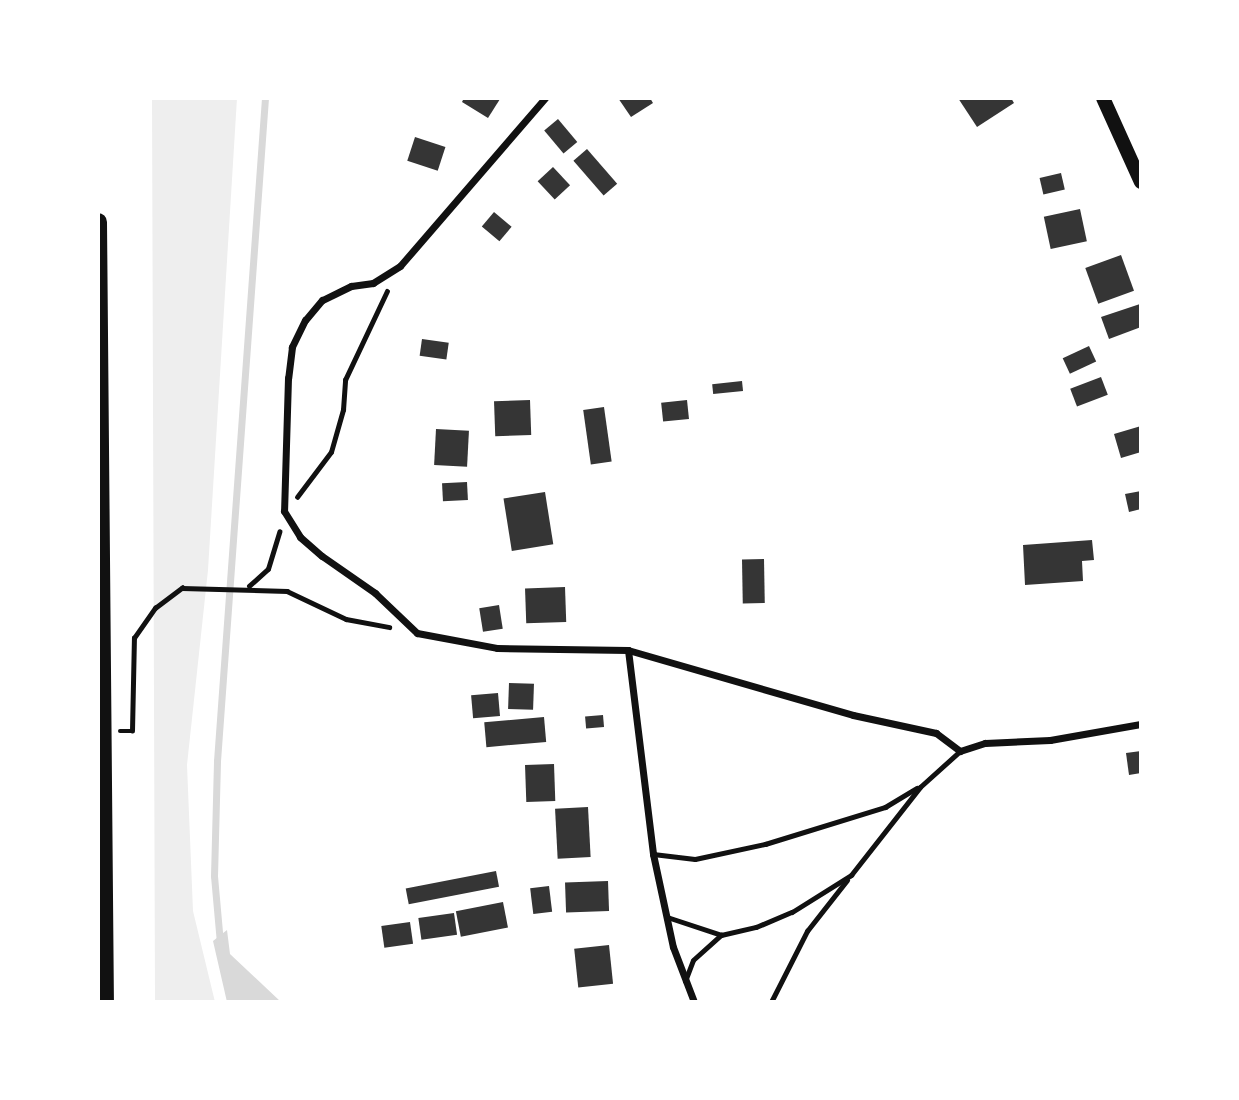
<!DOCTYPE html>
<html>
<head>
<meta charset="utf-8">
<style>
  body { margin:0 }
  #map { position:relative; width:1239px; height:1100px; overflow:hidden; background:#fff; font-family:Lora,serif }
  div>[style] { position:absolute }
  .green>* { inset:0; background:#eee }
  .water>* { inset:0; background:#d9d9d9 }
  .stream>* { height:7px; margin:-3.5px; padding:0 3.5px; transform-origin:3.5px; border-radius:3.5px; background:#d9d9d9 }
  .building>* { inset:0; background:#353535; transform-origin:0 0 }
  .path>* { height:4.5px; margin:-2.25px; padding:0 2.25px; transform-origin:2.25px; border-radius:2.25px; background:#111 }
  .service>* { height:5px; margin:-2.5px; padding:0 2.5px; transform-origin:2.5px; border-radius:2.5px; background:#111 }
  .minor>* { height:7px; margin:-3.5px; padding:0 3.5px; transform-origin:3.5px; border-radius:3.5px; background:#111 }
  .secondary>* { height:14px; margin:-7px; padding:0 7px; transform-origin:7px; border-radius:7px; background:#111 }
  .primary>* { height:18px; margin:-9px; padding:0 9px; transform-origin:9px; border-radius:9px; background:#111 }
  span { translate:-50% -50%; white-space:nowrap; text-align:center; line-height:1.15; -webkit-text-stroke:7px #fff; paint-order:stroke }
  .frame { position:absolute; inset:0; border:100px solid #fff; pointer-events:none }
</style>
</head>
<body>
<div id="map">
  <div class="green">
    <div style="clip-path:polygon(152px 98px,237px 98px,208px 570px,187px 765px,193px 911px,215px 1002px,155px 1002px)"></div>
  </div>
  <div class="water">
    <div style="clip-path:polygon(227px 930px,230px 954px,281px 1002px,227px 1002px,213px 941px)"></div>
  </div>
  <div class="stream">
    <div style="left:220px;top:943px;width:67px;rotate:-95.1deg"></div>
    <div style="left:214px;top:876px;width:115px;rotate:-88.5deg"></div>
    <div style="left:217px;top:761px;width:665px;rotate:-85.86deg"></div>
  </div>
  <div class="building">
    <div style="clip-path:polygon(464px 98px,498px 98px,500px 99px,488px 118px,462px 102px)"></div>
    <div style="clip-path:polygon(618px 98px,650px 98px,653px 103px,631px 117px)"></div>
    <div style="clip-path:polygon(958px 98px,1011px 98px,1014px 103px,977px 127px)"></div>
    <div style="left:558px;top:119px;width:30px;height:18px;rotate:50deg"></div>
    <div style="left:415px;top:137px;width:32px;height:25px;rotate:18deg"></div>
    <div style="left:587px;top:149px;width:46px;height:18px;rotate:49deg"></div>
    <div style="left:553px;top:167px;width:25px;height:21px;rotate:47deg"></div>
    <div style="left:1061px;top:173px;width:17px;height:22px;rotate:77deg"></div>
    <div style="left:1080px;top:209px;width:33px;height:37px;rotate:78deg"></div>
    <div style="left:494px;top:212px;width:23px;height:19px;rotate:40deg"></div>
    <div style="left:1121px;top:255px;width:38px;height:38px;rotate:70deg"></div>
    <div style="clip-path:polygon(1140px 304px,1141px 327px,1109px 339px,1101px 317px)"></div>
    <div style="left:422px;top:339px;width:27px;height:17px;rotate:8deg"></div>
    <div style="left:1089px;top:346px;width:17px;height:29px;rotate:65deg"></div>
    <div style="left:1101px;top:377px;width:19px;height:33px;rotate:69deg"></div>
    <div style="left:742px;top:381px;width:10px;height:30px;rotate:84deg"></div>
    <div style="left:530px;top:400px;width:35px;height:36px;rotate:88deg"></div>
    <div style="left:687px;top:400px;width:19px;height:26px;rotate:84deg"></div>
    <div style="left:604px;top:407px;width:55px;height:21px;rotate:82deg"></div>
    <div style="clip-path:polygon(1141px 426px,1141px 452px,1121px 458px,1114px 434px)"></div>
    <div style="left:436px;top:429px;width:33px;height:36px;rotate:3deg"></div>
    <div style="left:467px;top:482px;width:18px;height:25px;rotate:87deg"></div>
    <div style="clip-path:polygon(1141px 491px,1141px 509px,1129px 512px,1125px 494px)"></div>
    <div style="left:545px;top:492px;width:53px;height:42px;rotate:81deg"></div>
    <div style="clip-path:polygon(1092px 540px,1094px 560px,1082px 561px,1083px 581px,1025px 585px,1023px 545px)"></div>
    <div style="left:764px;top:559px;width:44px;height:22px;rotate:89deg"></div>
    <div style="left:565px;top:587px;width:35px;height:40px;rotate:88deg"></div>
    <div style="left:499px;top:605px;width:24px;height:20px;rotate:81deg"></div>
    <div style="left:509px;top:683px;width:25px;height:26px;rotate:2deg"></div>
    <div style="left:498px;top:693px;width:23px;height:27px;rotate:85deg"></div>
    <div style="left:603px;top:715px;width:12px;height:18px;rotate:85deg"></div>
    <div style="left:544px;top:717px;width:25px;height:60px;rotate:85deg"></div>
    <div style="clip-path:polygon(1141px 751px,1141px 773px,1129px 775px,1126px 753px)"></div>
    <div style="left:554px;top:764px;width:37px;height:29px;rotate:88deg"></div>
    <div style="left:588px;top:807px;width:50px;height:33px;rotate:87deg"></div>
    <div style="left:496px;top:871px;width:16px;height:92px;rotate:79deg"></div>
    <div style="left:608px;top:881px;width:30px;height:43px;rotate:88deg"></div>
    <div style="left:549px;top:886px;width:26px;height:19px;rotate:83deg"></div>
    <div style="left:503px;top:902px;width:26px;height:48px;rotate:79deg"></div>
    <div style="left:454px;top:913px;width:22px;height:36px;rotate:82deg"></div>
    <div style="left:410px;top:922px;width:22px;height:29px;rotate:82deg"></div>
    <div style="left:609px;top:945px;width:39px;height:35px;rotate:84deg"></div>
  </div>
  <div class="path">
    <div style="left:297px;top:497px;width:56px;rotate:-52.9deg"></div>
    <div style="left:331px;top:452px;width:44px;rotate:-74.1deg"></div>
    <div style="left:343px;top:410px;width:30px;rotate:-86deg"></div>
    <div style="left:345px;top:380px;width:98px;rotate:-64.7deg"></div>
    <div style="left:249px;top:586px;width:25px;rotate:-42deg"></div>
    <div style="left:268px;top:569px;width:39px;rotate:-73deg"></div>
    <div style="left:120px;top:731px;width:12px"></div>
    <div style="left:132px;top:731px;width:93px;rotate:-88.8deg"></div>
    <div style="left:134px;top:638px;width:37px;rotate:-55deg"></div>
    <div style="left:155px;top:608px;width:34px;rotate:-37deg"></div>
    <div style="left:182px;top:588px;width:105px;rotate:1.6deg"></div>
    <div style="left:287px;top:591px;width:65px;rotate:25.4deg"></div>
    <div style="left:346px;top:619px;width:44px;rotate:10.5deg"></div>
  </div>
  <div class="service">
    <div style="left:653px;top:854px;width:42px;rotate:6.8deg"></div>
    <div style="left:695px;top:859px;width:72px;rotate:-12.1deg"></div>
    <div style="left:765px;top:844px;width:126px;rotate:-17.1deg"></div>
    <div style="left:885px;top:807px;width:37px;rotate:-31deg"></div>
    <div style="left:667px;top:917px;width:57px;rotate:18.4deg"></div>
    <div style="left:721px;top:935px;width:36px;rotate:-13deg"></div>
    <div style="left:756px;top:927px;width:39px;rotate:-23deg"></div>
    <div style="left:792px;top:912px;width:70px;rotate:-32.1deg"></div>
    <div style="left:851px;top:875px;width:112px;rotate:-51.9deg"></div>
    <div style="left:920px;top:787px;width:54px;rotate:-42deg"></div>
    <div style="left:685px;top:981px;width:22px;rotate:-69deg"></div>
    <div style="left:693px;top:960px;width:38px;rotate:-42deg"></div>
    <div style="left:771px;top:1002px;width:80px;rotate:-63.1deg"></div>
    <div style="left:807px;top:931px;width:65px;rotate:-51.9deg"></div>
  </div>
  <div class="minor">
    <div style="left:545px;top:98px;width:222px;rotate:130.8deg"></div>
    <div style="left:400px;top:266px;width:32px;rotate:148deg"></div>
    <div style="left:373px;top:283px;width:22px;rotate:172deg"></div>
    <div style="left:351px;top:286px;width:32px;rotate:154deg"></div>
    <div style="left:322px;top:300px;width:26px;rotate:130deg"></div>
    <div style="left:305px;top:320px;width:30px;rotate:116deg"></div>
    <div style="left:292px;top:347px;width:31px;rotate:97deg"></div>
    <div style="left:288px;top:378px;width:133px;rotate:91.7deg"></div>
    <div style="left:284px;top:511px;width:31px;rotate:58deg"></div>
    <div style="left:300px;top:537px;width:29px;rotate:41deg"></div>
    <div style="left:322px;top:556px;width:65px;rotate:34.9deg"></div>
    <div style="left:375px;top:593px;width:58px;rotate:43.6deg"></div>
    <div style="left:417px;top:633px;width:81px;rotate:10.6deg"></div>
    <div style="left:497px;top:648px;width:131px;rotate:0.9deg"></div>
    <div style="left:628px;top:650px;width:206px;rotate:83deg"></div>
    <div style="left:653px;top:854px;width:95px;rotate:77.9deg"></div>
    <div style="left:673px;top:947px;width:59px;rotate:69.1deg"></div>
    <div style="left:628px;top:650px;width:234px;rotate:16.1deg"></div>
    <div style="left:853px;top:715px;width:85px;rotate:12.2deg"></div>
    <div style="left:936px;top:733px;width:30px;rotate:37deg"></div>
    <div style="left:960px;top:751px;width:26px;rotate:-18deg"></div>
    <div style="left:985px;top:743px;width:65px;rotate:-2.6deg"></div>
    <div style="left:1050px;top:740px;width:92px;rotate:-10deg"></div>
  </div>
  <div class="secondary">
    <div style="left:1103px;top:98px;width:92px;rotate:65.7deg"></div>
  </div>
  <div class="primary">
    <div style="left:98px;top:222px;width:780px;rotate:89.49deg"></div>
  </div>
  <div class="frame"></div>
</div>
</body>
</html>
